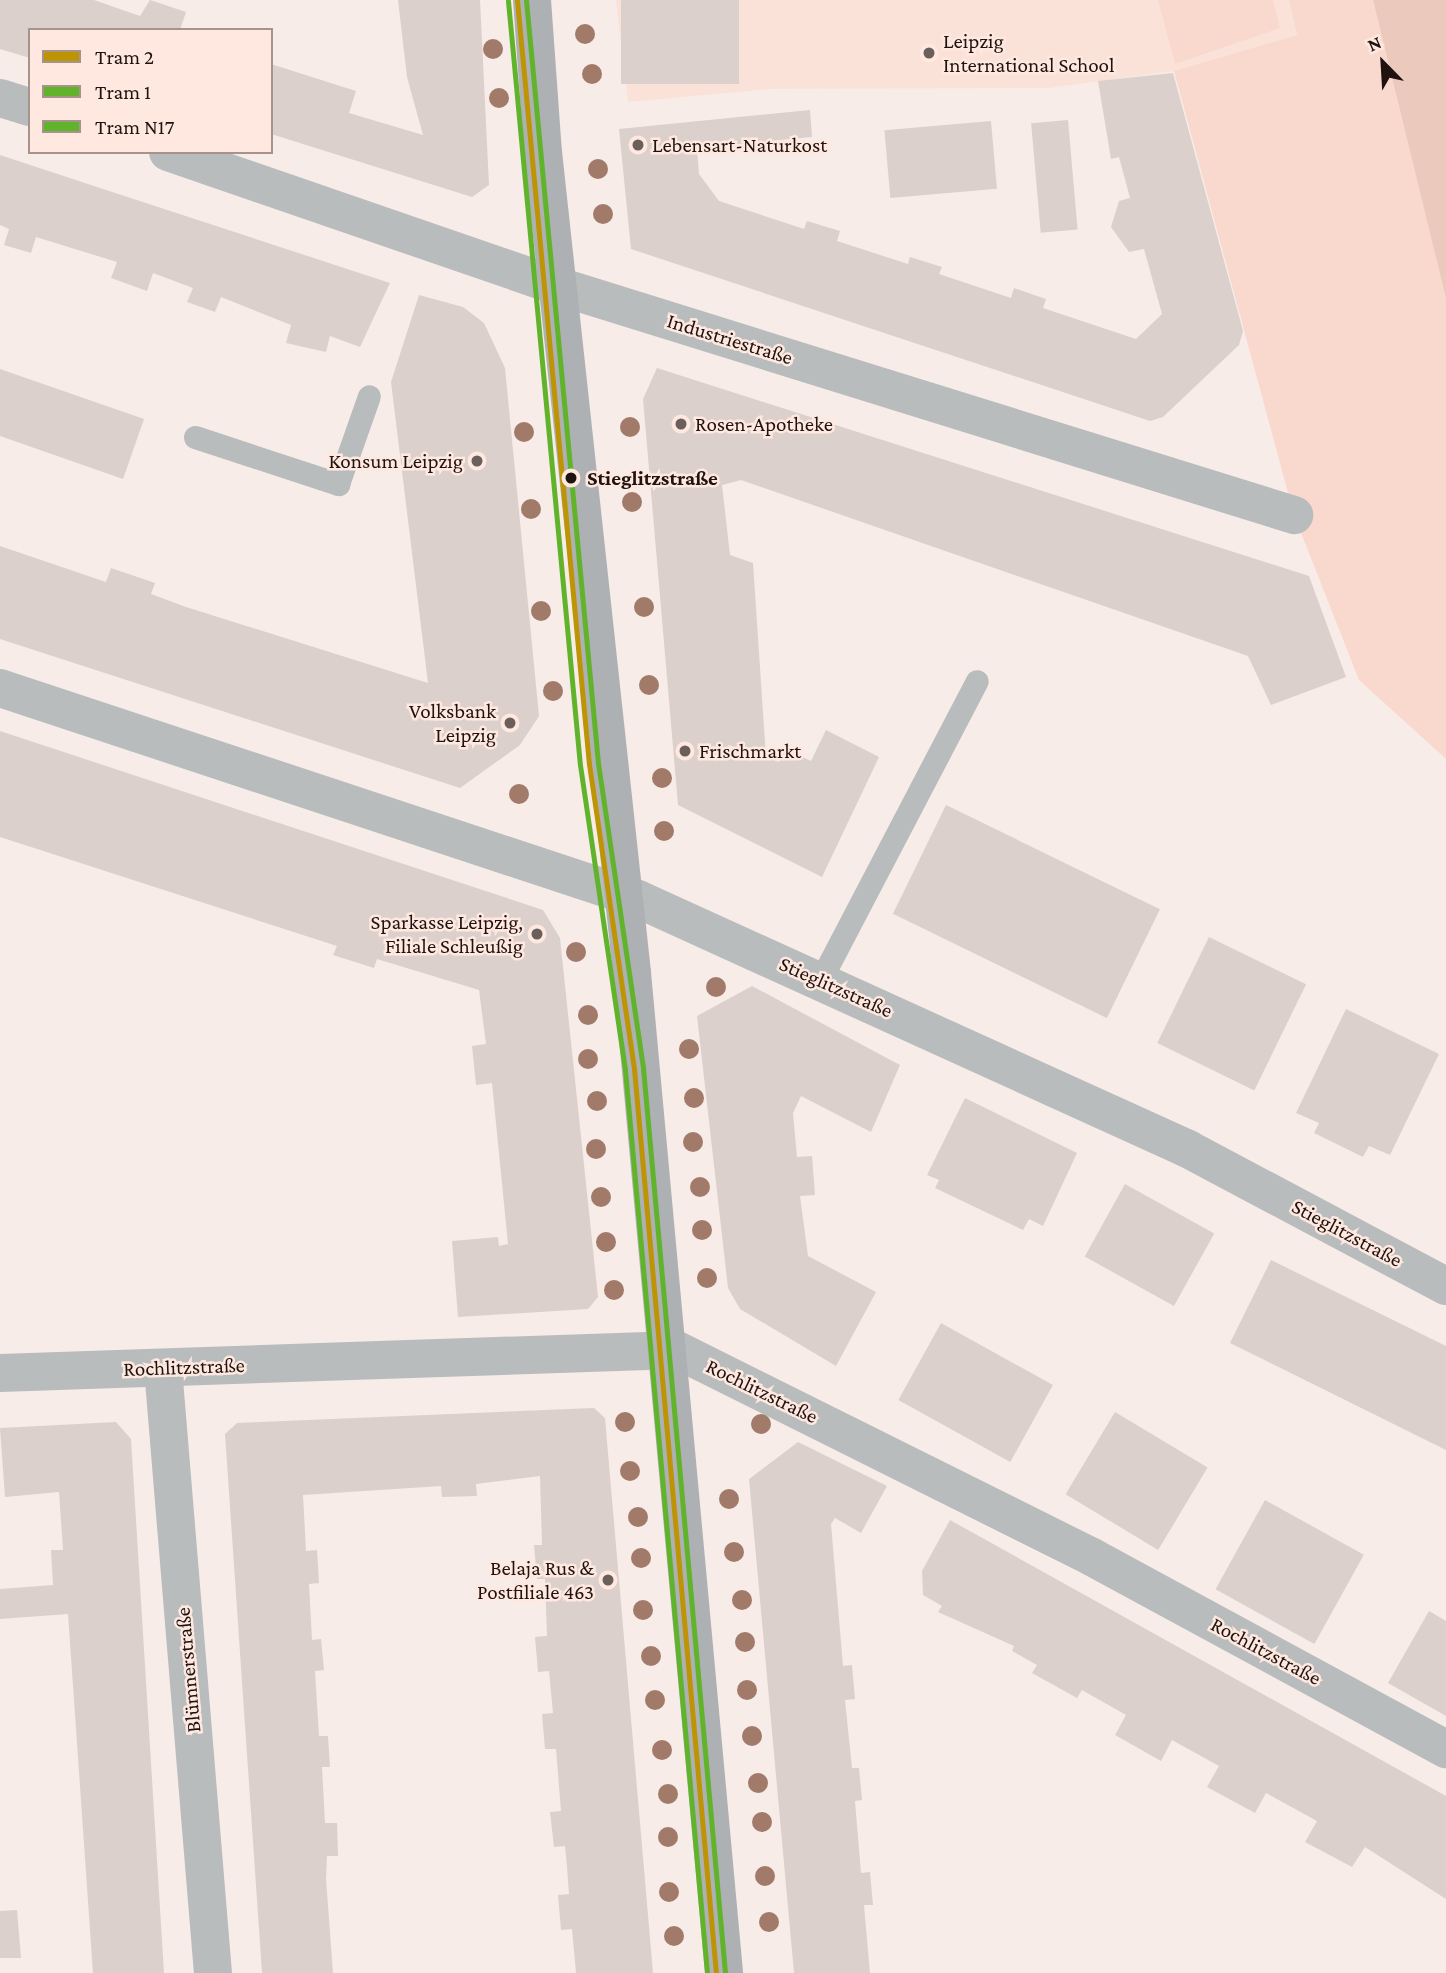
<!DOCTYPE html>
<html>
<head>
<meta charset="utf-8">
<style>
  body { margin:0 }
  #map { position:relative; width:1446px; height:1973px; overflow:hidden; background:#f7ece7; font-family:"Crimson Pro",serif }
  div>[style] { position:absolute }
  .built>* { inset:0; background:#fae2d8 }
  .green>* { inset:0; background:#f9d9cd }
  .forest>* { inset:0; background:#ecc9bd }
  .building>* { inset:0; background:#dcd0cc; transform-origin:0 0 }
  .service>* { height:23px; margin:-11.5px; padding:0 11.5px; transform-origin:11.5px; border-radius:11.5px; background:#b8bcbd }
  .minor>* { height:38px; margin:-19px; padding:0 19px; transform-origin:19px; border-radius:19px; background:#b8bcbd }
  .secondary>* { height:38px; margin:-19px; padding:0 19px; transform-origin:19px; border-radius:19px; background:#aeb1b3 }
  .tram-1>* { height:5px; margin:-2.5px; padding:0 2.5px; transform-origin:2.5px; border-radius:2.5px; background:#bc9404 }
  .tram-2>* { height:5px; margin:-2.5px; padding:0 2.5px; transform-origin:2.5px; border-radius:2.5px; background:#62b32c }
  .tram-3>* { height:5px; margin:-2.5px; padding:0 2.5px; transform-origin:2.5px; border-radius:2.5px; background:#62b32c }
  .trees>* { width:20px; height:20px; margin:-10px; border-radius:50%; background:#a17a6a }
  .dots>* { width:19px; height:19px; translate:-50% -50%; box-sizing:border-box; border:4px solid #fee8e0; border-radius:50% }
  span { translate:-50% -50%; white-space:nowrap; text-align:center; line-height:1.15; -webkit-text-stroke:5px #fee8e0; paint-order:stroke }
  .poi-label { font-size:21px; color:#1f130f }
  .left { translate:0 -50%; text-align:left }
  .right { translate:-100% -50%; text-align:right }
  .street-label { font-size:21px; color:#1f130f }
  .stop-label { font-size:21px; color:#1f130f; font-weight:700 }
  .legend { position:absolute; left:28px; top:28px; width:245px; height:126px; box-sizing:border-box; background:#fee8e0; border:2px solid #a5938c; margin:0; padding:9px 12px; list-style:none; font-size:21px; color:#1f130f }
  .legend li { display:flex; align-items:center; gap:14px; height:35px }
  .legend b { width:35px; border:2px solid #a5938c }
  .north { position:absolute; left:1348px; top:28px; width:70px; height:70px; -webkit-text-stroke:5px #fee8e0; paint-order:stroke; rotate:336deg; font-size:19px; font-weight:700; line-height:28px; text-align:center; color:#1f130f }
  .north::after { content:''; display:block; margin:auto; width:24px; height:32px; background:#1f130f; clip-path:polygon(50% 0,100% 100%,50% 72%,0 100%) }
</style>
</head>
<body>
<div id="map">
  <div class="built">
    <div style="clip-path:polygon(616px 0,1289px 0,1297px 35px,1174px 71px,1049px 88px,770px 89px,628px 102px)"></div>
  </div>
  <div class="green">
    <div style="clip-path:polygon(1158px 0,1273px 0,1280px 28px,1175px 64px)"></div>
    <div style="clip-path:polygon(1289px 0,1373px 0,1446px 299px,1446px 759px,1359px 680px,1294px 515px,1174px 71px,1297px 35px)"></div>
  </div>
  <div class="forest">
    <div style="clip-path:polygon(1373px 0,1446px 0,1446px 299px)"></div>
  </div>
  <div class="building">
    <div style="clip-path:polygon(0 0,94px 0,140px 16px,150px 0,186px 12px,180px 30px,30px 30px,30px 58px,0 49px)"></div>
    <div style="clip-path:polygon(398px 0,480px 0,489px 185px,472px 197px,271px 134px,271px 64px,356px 91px,349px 113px,423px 135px,407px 77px)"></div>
    <div style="left:621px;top:0;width:118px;height:84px"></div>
    <div style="clip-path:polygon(1173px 73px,1243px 331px,1239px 345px,1163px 417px,1150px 421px,631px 249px,619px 129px,810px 110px,812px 137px,697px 148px,699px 174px,719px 201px,804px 229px,807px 221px,840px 231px,837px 241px,908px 264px,910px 257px,942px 267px,939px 274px,1011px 298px,1014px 288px,1046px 299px,1043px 308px,1136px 339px,1162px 314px,1144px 249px,1129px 252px,1111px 227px,1119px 201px,1130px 198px,1119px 157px,1111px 159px,1098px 81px)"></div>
    <div style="left:1068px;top:120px;width:110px;height:37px;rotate:85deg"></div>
    <div style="left:991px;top:121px;width:68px;height:107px;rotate:85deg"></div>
    <div style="clip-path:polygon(0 155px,97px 187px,390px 283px,360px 347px,330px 336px,326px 352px,286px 343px,291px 325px,221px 297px,215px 312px,187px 302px,193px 288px,153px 273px,147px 291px,111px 278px,117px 262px,36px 237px,31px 253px,4px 245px,9px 229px,0 225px)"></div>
    <div style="clip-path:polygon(419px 295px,463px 307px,484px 323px,505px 368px,539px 716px,520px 745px,460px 788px,0 639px,0 546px,106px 582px,111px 568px,155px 583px,151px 594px,186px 607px,428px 683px,391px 382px)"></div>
    <div style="clip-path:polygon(657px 368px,1309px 576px,1346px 677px,1271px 705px,1248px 656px,741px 480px,722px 485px,730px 555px,753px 563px,766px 757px,779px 762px,786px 749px,811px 761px,826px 730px,879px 757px,822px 877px,678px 805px,643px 399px)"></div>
    <div style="clip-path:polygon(0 369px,144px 419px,123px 479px,0 436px)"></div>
    <div style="clip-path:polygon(0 731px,543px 910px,560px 938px,598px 1297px,588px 1309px,458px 1317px,452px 1241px,498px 1237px,499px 1246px,508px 1244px,492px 1083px,476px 1085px,472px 1046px,486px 1044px,479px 990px,377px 959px,374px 968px,333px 955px,337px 946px,0 837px)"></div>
    <div style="left:946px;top:805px;width:238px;height:121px;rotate:26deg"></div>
    <div style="left:1209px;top:937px;width:108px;height:118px;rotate:26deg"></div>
    <div style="clip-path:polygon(752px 986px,900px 1065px,871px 1132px,801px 1096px,793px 1113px,797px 1157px,812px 1156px,815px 1195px,800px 1196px,808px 1256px,876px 1292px,836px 1366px,740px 1309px,728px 1288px,697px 1016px)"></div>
    <div style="clip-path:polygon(1346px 1009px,1439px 1054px,1390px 1155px,1369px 1146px,1363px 1157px,1314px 1133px,1319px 1123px,1296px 1113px)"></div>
    <div style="clip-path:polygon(965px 1098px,1077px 1153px,1043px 1226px,1029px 1219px,1023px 1230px,935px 1188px,939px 1180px,927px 1175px)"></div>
    <div style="left:1125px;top:1184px;width:102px;height:83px;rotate:29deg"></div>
    <div style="clip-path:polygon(1271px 1260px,1446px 1346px,1446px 1450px,1230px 1343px)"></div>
    <div style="left:941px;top:1323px;width:128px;height:88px;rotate:29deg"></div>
    <div style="clip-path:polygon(594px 1408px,605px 1418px,653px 1973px,576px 1973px,572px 1929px,561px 1930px,558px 1895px,569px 1894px,567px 1867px,565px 1846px,554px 1847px,550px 1812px,561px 1811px,556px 1749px,545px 1749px,542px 1714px,553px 1713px,549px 1671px,538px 1672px,535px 1637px,547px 1636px,545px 1579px,537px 1579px,534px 1545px,542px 1545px,540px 1476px,476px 1484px,477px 1496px,442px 1497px,441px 1486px,303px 1495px,306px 1551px,317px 1550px,319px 1583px,309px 1584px,312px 1640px,321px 1639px,324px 1670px,315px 1671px,319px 1736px,328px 1736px,330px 1767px,322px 1767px,325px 1823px,337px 1823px,338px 1856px,327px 1856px,326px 1879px,333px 1973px,262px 1973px,225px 1434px,237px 1423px)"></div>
    <div style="left:1115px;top:1412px;width:108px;height:96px;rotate:31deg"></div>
    <div style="clip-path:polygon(116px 1422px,131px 1439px,164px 1973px,93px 1973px,68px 1614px,0 1619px,0 1589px,53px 1585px,51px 1550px,63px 1550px,59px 1492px,5px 1497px,0 1428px)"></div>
    <div style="clip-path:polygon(798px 1442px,887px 1486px,861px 1533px,835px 1518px,831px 1524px,843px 1666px,852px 1665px,855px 1699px,845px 1700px,852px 1768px,859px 1768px,862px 1800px,855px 1801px,861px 1873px,870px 1872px,873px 1905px,864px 1905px,870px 1973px,794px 1973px,749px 1479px)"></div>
    <div style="left:1265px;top:1500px;width:113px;height:102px;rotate:29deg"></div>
    <div style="clip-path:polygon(950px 1520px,1446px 1796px,1446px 1899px,1365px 1847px,1352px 1867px,1305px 1842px,1317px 1821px,1266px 1793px,1255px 1813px,1207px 1787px,1219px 1766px,1172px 1740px,1161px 1761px,1115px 1735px,1126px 1715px,1082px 1690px,1077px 1698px,1032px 1673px,1037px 1665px,1012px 1651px,1014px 1646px,938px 1612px,942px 1606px,923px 1595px,922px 1571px)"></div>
    <div style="clip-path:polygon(1429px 1611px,1446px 1621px,1446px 1716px,1388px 1683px)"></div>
    <div style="clip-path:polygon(17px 1910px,21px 1958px,0 1958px,0 1911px)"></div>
  </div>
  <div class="service">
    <div style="left:195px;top:437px;width:151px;rotate:18.2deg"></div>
    <div style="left:338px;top:484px;width:93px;rotate:-70.6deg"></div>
    <div style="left:821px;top:979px;width:336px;rotate:-62.4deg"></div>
  </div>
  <div class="minor">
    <div style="left:0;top:98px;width:31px;rotate:17deg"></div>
    <div style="left:168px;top:152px;width:416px;rotate:19deg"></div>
    <div style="left:561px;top:287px;width:768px;rotate:17.28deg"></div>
    <div style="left:0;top:688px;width:672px;rotate:18.3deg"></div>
    <div style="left:638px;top:899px;width:604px;rotate:24.44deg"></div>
    <div style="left:1188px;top:1149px;width:292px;rotate:28deg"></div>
    <div style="left:163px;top:1368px;width:607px;rotate:85.28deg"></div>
    <div style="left:0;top:1373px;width:677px;rotate:-1.95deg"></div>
    <div style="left:677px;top:1350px;width:464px;rotate:26.5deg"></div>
    <div style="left:1092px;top:1557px;width:403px;rotate:28.5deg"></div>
  </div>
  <div class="secondary">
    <div style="left:532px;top:0;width:152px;rotate:85.9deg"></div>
    <div style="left:543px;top:152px;width:826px;rotate:83.81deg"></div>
    <div style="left:632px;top:973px;width:1004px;rotate:84.74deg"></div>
  </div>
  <div class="tram-1">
    <div style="left:517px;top:0;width:767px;rotate:84.62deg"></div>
    <div style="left:589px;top:764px;width:308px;rotate:81.6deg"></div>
    <div style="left:634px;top:1069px;width:908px;rotate:84.82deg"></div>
  </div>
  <div class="tram-2">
    <div style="left:508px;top:1px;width:767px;rotate:84.62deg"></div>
    <div style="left:580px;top:765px;width:308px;rotate:81.6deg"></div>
    <div style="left:625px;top:1070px;width:907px;rotate:84.81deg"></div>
  </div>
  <div class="tram-3">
    <div style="left:526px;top:0;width:766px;rotate:84.61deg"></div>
    <div style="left:598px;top:763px;width:308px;rotate:81.6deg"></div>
    <div style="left:643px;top:1068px;width:908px;rotate:84.82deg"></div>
  </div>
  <div class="trees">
    <div style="left:585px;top:34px"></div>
    <div style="left:493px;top:49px"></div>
    <div style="left:592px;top:74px"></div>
    <div style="left:499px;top:98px"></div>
    <div style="left:598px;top:169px"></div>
    <div style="left:603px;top:214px"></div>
    <div style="left:630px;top:427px"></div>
    <div style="left:524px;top:432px"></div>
    <div style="left:632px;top:502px"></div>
    <div style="left:531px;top:509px"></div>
    <div style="left:644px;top:607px"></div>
    <div style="left:541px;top:611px"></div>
    <div style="left:649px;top:685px"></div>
    <div style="left:553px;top:691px"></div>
    <div style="left:662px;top:778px"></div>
    <div style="left:519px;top:794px"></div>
    <div style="left:664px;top:831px"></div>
    <div style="left:576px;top:952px"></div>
    <div style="left:716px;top:987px"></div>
    <div style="left:588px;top:1015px"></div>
    <div style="left:689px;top:1049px"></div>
    <div style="left:588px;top:1059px"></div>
    <div style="left:694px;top:1098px"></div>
    <div style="left:597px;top:1101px"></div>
    <div style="left:693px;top:1142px"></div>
    <div style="left:596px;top:1149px"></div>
    <div style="left:700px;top:1187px"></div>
    <div style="left:601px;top:1197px"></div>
    <div style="left:702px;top:1230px"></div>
    <div style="left:606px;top:1242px"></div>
    <div style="left:707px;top:1278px"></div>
    <div style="left:614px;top:1290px"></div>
    <div style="left:625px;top:1422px"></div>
    <div style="left:761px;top:1424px"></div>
    <div style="left:630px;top:1471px"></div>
    <div style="left:729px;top:1499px"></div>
    <div style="left:638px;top:1517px"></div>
    <div style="left:734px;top:1552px"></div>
    <div style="left:641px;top:1558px"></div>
    <div style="left:742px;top:1600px"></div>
    <div style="left:643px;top:1610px"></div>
    <div style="left:745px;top:1642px"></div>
    <div style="left:651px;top:1656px"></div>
    <div style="left:747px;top:1690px"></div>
    <div style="left:655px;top:1700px"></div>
    <div style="left:752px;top:1736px"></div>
    <div style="left:662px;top:1750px"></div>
    <div style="left:758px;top:1783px"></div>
    <div style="left:668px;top:1794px"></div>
    <div style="left:762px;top:1822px"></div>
    <div style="left:668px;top:1837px"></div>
    <div style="left:765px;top:1876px"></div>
    <div style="left:669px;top:1892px"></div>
    <div style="left:769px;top:1922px"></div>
    <div style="left:674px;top:1936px"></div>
  </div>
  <div class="dots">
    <div style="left:929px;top:53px;background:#6b5f5b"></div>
    <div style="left:638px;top:145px;background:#6b5f5b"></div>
    <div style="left:681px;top:424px;background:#6b5f5b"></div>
    <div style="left:477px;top:461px;background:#6b5f5b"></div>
    <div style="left:571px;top:478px;background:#1f130f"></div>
    <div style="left:510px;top:723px;background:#6b5f5b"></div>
    <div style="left:685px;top:751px;background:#6b5f5b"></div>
    <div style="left:537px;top:934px;background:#6b5f5b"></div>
    <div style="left:608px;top:1580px;background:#6b5f5b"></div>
  </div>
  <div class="poi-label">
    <span class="left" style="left:943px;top:53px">Leipzig<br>International School</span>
    <span class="left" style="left:652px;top:145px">Lebensart-Naturkost</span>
    <span class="left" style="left:695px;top:424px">Rosen-Apotheke</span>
    <span class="right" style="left:463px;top:461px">Konsum Leipzig</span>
    <span class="right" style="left:496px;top:723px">Volksbank<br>Leipzig</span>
    <span class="left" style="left:699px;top:751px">Frischmarkt</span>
    <span class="right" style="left:523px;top:934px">Sparkasse Leipzig,<br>Filiale Schleußig</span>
    <span class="right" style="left:594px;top:1580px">Belaja Rus &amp;<br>Postfiliale 463</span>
  </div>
  <div class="street-label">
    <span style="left:730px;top:339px;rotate:17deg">Industriestraße</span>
    <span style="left:836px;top:987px;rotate:24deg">Stieglitzstraße</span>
    <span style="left:1347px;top:1233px;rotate:28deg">Stieglitzstraße</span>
    <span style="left:184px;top:1367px;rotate:-2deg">Rochlitzstraße</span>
    <span style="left:762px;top:1391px;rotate:26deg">Rochlitzstraße</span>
    <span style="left:1266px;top:1651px;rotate:28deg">Rochlitzstraße</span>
    <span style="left:188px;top:1670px;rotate:-95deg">Blümnerstraße</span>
  </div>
  <div class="stop-label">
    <span class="left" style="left:587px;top:478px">Stieglitzstraße</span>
  </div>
  <ul class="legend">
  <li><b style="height:9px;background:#bc9404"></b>Tram 2</li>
  <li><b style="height:9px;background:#62b32c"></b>Tram 1</li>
  <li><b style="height:9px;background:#62b32c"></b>Tram N17</li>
  </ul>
  <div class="north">N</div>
</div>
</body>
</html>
